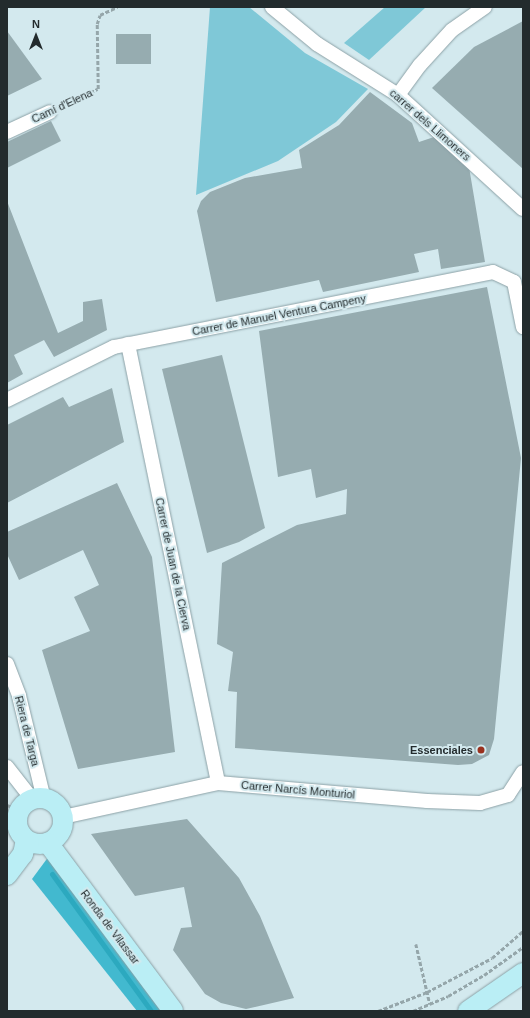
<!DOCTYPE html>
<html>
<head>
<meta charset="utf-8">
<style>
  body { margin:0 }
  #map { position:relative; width:530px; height:1018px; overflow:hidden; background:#d3e9ee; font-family:Helvetica,sans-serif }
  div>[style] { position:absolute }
  .green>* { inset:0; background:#7fc8d7 }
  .forest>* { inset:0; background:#42b9cf }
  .stream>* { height:5px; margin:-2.5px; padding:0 2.5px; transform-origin:2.5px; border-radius:2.5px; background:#2ca9bf }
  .building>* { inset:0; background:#96acb0; transform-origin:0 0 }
  .path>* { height:2.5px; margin-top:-1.25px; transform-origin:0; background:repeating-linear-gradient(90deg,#95a6aa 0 4px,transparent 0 6px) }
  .roads { filter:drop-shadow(0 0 1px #8ca1a6) drop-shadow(0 0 1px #8ca1a6) }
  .street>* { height:14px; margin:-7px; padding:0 7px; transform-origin:7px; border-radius:7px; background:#fff }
  .secondary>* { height:20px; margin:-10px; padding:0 10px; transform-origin:10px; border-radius:10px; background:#baeef5 }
  .secondary>.ring { margin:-10px; padding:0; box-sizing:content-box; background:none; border:20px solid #baeef5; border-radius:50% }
  .dots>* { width:11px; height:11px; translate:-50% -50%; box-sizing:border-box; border:2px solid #d3e9ee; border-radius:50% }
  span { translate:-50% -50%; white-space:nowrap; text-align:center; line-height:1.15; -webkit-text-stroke:4px #d3e9ee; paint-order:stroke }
  .street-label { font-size:11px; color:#232b2d }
  .poi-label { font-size:11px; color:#232b2d; font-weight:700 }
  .right { translate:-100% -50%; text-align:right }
  .frame { position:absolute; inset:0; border:8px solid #232b2d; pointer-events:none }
  .north { position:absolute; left:16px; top:16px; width:40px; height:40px; -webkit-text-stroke:3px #d3e9ee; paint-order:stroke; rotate:0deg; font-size:11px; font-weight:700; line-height:16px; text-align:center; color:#232b2d }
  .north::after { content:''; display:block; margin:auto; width:14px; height:18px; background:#232b2d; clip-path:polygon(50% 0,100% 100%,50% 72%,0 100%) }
</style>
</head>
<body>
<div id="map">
  <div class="green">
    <div style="clip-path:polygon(210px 7px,249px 7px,305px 53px,368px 89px,336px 122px,278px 161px,196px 195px)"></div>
    <div style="clip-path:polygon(385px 7px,426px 7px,369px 60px,344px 43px)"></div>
  </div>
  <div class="forest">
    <div style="clip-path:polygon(49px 856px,162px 1011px,137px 1011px,32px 879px)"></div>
  </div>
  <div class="stream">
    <div style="left:52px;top:874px;width:169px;rotate:54.1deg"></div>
  </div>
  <div class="building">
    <div style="clip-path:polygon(523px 21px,523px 169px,432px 88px,474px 47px)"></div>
    <div style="clip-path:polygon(7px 31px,42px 79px,7px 96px)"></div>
    <div style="left:116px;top:34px;width:35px;height:30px"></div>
    <div style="clip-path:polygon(370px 92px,412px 123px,419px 142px,434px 137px,469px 167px,485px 262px,441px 269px,438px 249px,414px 254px,419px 272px,323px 292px,319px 280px,216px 302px,197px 211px,201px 201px,210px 192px,245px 178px,302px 168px,299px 150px,339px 125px)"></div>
    <div style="clip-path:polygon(51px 121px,61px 141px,7px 168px,7px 142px)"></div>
    <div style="clip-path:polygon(7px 201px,58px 333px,83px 321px,83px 302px,102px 299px,107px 330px,54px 357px,44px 340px,14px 355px,23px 374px,7px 383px)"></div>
    <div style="clip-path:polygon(487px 287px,521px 458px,494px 739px,489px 755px,472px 764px,458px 765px,235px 748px,237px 692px,228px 691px,233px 652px,217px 644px,222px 563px,297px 525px,346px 514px,347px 489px,316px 498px,311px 469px,278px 477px,259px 331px)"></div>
    <div style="clip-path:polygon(222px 355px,265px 528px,239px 542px,207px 553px,162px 369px)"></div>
    <div style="clip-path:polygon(112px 388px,124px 442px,7px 503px,7px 425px,63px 397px,69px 407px)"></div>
    <div style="clip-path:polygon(117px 483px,152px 557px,175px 752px,78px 769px,42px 650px,90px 631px,74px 597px,99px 585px,83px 550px,19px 580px,7px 554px,7px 532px)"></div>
    <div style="clip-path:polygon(187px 819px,239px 878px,260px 916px,294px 998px,246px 1009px,221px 1003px,205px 994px,173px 950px,181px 928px,192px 927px,184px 887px,135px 896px,91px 834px)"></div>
  </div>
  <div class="path">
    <div style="left:63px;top:105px;width:38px;rotate:-25deg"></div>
    <div style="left:98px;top:89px;width:65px;rotate:-90.9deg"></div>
    <div style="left:97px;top:24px;width:9px;rotate:-72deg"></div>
    <div style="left:100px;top:15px;width:19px;rotate:-25deg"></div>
    <div style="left:7px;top:805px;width:13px;rotate:23deg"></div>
    <div style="left:416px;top:944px;width:62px;rotate:76.9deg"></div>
    <div style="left:378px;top:1011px;width:53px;rotate:-21.2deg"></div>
    <div style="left:427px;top:992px;width:73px;rotate:-27.6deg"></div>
    <div style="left:492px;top:958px;width:41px;rotate:-41.1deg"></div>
    <div style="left:413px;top:1011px;width:38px;rotate:-23deg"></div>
    <div style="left:448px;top:996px;width:42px;rotate:-30.3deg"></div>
    <div style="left:484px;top:975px;width:48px;rotate:-35.7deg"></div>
  </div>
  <div class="roads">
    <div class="street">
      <div style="left:272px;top:7px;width:58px;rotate:39.4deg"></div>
      <div style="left:317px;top:44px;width:96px;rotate:32.2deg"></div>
      <div style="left:398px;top:95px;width:169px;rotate:42.4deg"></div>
      <div style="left:398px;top:95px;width:37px;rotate:-54deg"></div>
      <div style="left:420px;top:65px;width:47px;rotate:-47.6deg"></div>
      <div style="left:452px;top:30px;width:40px;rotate:-34.9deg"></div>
      <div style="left:7px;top:132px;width:47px;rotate:-24.9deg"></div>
      <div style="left:128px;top:344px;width:448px;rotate:78.4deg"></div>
      <div style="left:7px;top:400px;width:119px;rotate:-26.4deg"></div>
      <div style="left:114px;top:347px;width:386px;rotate:-11.2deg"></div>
      <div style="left:493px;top:272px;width:23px;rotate:25deg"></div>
      <div style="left:514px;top:282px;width:46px;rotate:78.7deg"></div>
      <div style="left:7px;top:664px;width:34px;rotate:69deg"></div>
      <div style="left:19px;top:696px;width:106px;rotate:76.4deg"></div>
      <div style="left:7px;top:767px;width:41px;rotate:52deg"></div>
      <div style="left:63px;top:817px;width:159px;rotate:-12.4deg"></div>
      <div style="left:218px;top:783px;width:210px;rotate:4.9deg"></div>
      <div style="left:427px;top:801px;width:53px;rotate:2.2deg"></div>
      <div style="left:480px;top:803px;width:29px;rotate:-16deg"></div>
      <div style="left:508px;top:795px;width:27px;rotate:-57deg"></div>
    </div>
    <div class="secondary">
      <div class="ring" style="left:17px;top:798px;width:26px;height:26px"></div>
      <div style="left:48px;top:843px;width:209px;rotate:53.3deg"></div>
      <div style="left:7px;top:875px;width:26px;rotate:-53deg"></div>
      <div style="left:23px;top:854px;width:14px;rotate:-78deg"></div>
      <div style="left:468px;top:1011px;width:67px;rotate:-34.6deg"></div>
    </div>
  </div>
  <div class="dots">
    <div style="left:481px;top:750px;background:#9a311e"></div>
  </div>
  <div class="street-label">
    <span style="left:62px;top:106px;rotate:-25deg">Camí d'Elena</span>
    <span style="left:430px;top:125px;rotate:41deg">carrer dels Llimoners</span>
    <span style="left:279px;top:315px;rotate:-11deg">Carrer de Manuel Ventura Campeny</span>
    <span style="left:173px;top:564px;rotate:78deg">Carrer de Juan de la Cierva</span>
    <span style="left:27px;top:731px;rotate:76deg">Riera de Targa</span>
    <span style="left:298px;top:790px;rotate:5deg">Carrer Narcís Monturiol</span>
    <span style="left:110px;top:927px;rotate:53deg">Ronda de Vilassar</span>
  </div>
  <div class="poi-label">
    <span class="right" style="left:473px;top:750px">Essenciales</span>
  </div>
  <div class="frame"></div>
  <div class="north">N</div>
</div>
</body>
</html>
